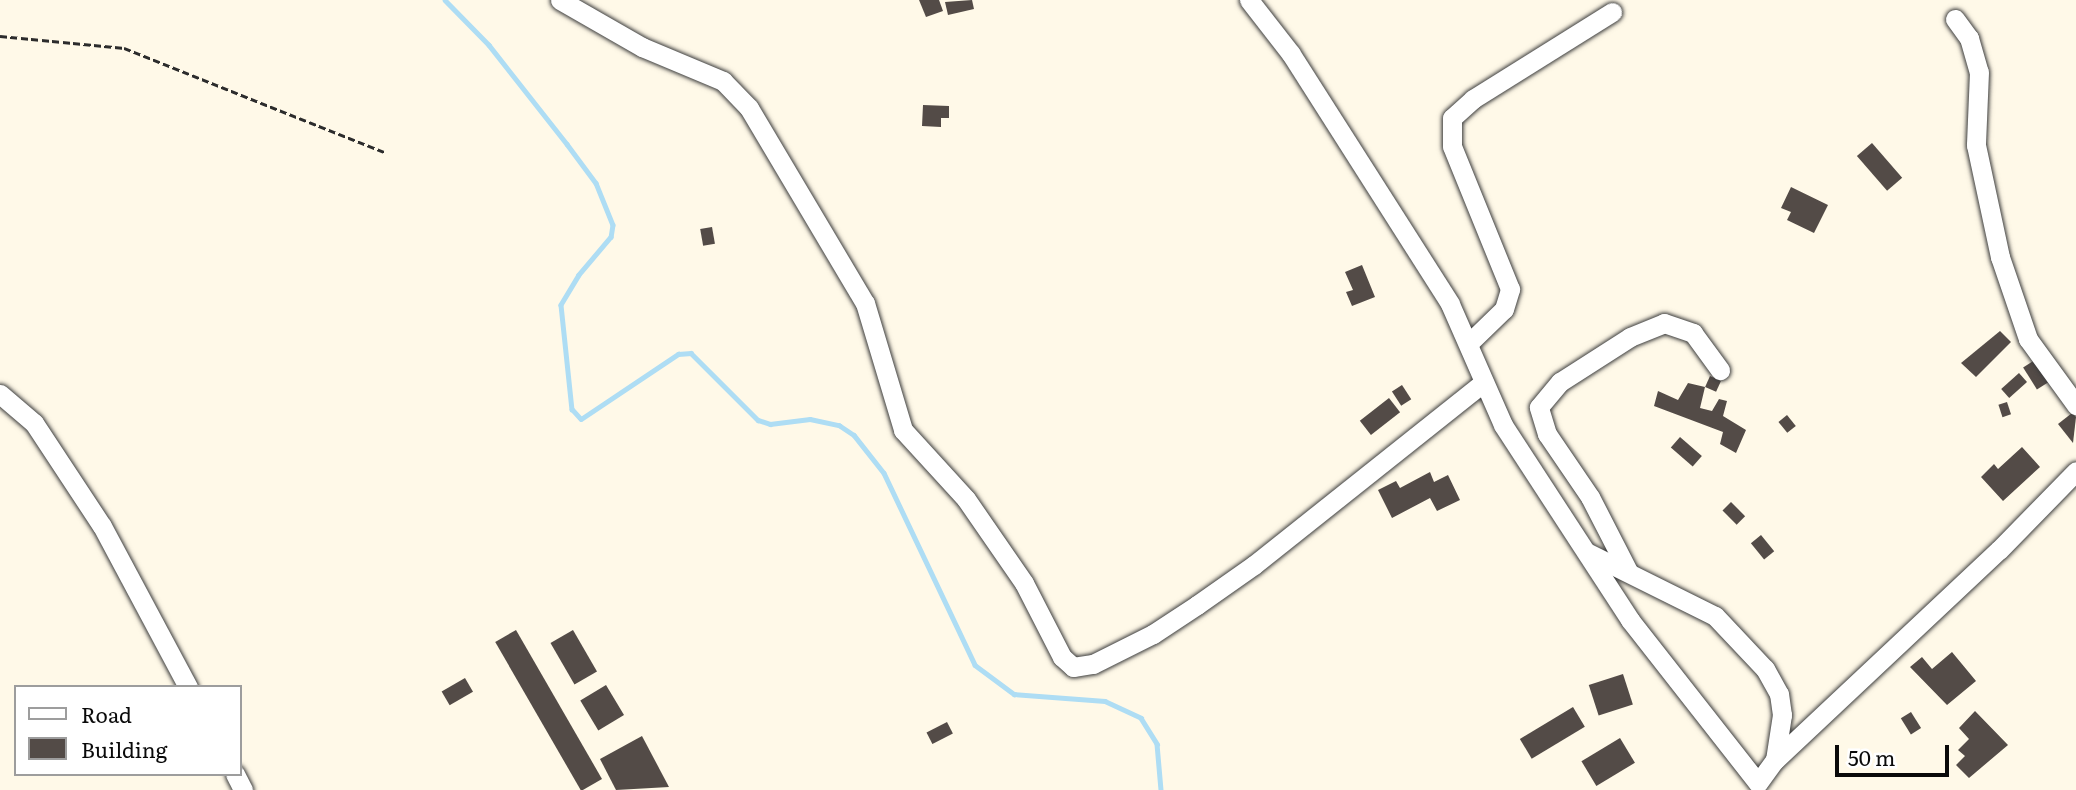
<!DOCTYPE html>
<html>
<head>
<meta charset="utf-8">
<style>
  body { margin:0 }
  #map { position:relative; width:2076px; height:790px; overflow:hidden; background:#fff9e8; font-family:Literata,serif }
  div>[style] { position:absolute }
  .stream>* { height:4.5px; margin:-2.25px; padding:0 2.25px; transform-origin:2.25px; border-radius:2.25px; background:#aeddf4 }
  .building>* { inset:0; background:#534b47; transform-origin:0 0 }
  .path>* { height:2.5px; margin-top:-1.25px; transform-origin:0; background:repeating-linear-gradient(90deg,#2c2c2c 0 7px,transparent 0 10.5px) }
  .roads { filter:drop-shadow(0 0 2px #3d3d3d) drop-shadow(0 0 2px #3d3d3d) }
  .minor>* { height:19px; margin:-9.5px; padding:0 9.5px; transform-origin:9.5px; border-radius:9.5px; background:#fff }
  span { translate:-50% -50%; white-space:nowrap; text-align:center; line-height:1.15; -webkit-text-stroke:7px #fff; paint-order:stroke }
  .legend { position:absolute; left:14px; top:685px; width:228px; height:91px; box-sizing:border-box; background:#fff; border:2px solid #9d9d9d; margin:0; padding:9px 12px; list-style:none; font-size:21px; color:#0a0a0a }
  .legend li { display:flex; align-items:center; gap:14px; height:35px }
  .legend b { width:35px; border:2px solid #9d9d9d }
  .scale { position:absolute; left:1835px; top:745px; width:114px; height:32px; box-sizing:border-box; border:4px solid #0a0a0a; border-top:0; padding-left:9px; font-size:21px; line-height:24px; white-space:nowrap; color:#0a0a0a; -webkit-text-stroke:5px #fff; paint-order:stroke }
</style>
</head>
<body>
<div id="map">
  <div class="stream">
    <div style="left:445px;top:0;width:63px;rotate:45.6deg"></div>
    <div style="left:489px;top:45px;width:126px;rotate:51.8deg"></div>
    <div style="left:567px;top:144px;width:49px;rotate:53.4deg"></div>
    <div style="left:596px;top:183px;width:45px;rotate:68deg"></div>
    <div style="left:613px;top:225px;width:12px;rotate:99deg"></div>
    <div style="left:611px;top:237px;width:50px;rotate:130.1deg"></div>
    <div style="left:579px;top:275px;width:35px;rotate:121deg"></div>
    <div style="left:561px;top:305px;width:105px;rotate:84deg"></div>
    <div style="left:572px;top:409px;width:13px;rotate:48deg"></div>
    <div style="left:581px;top:419px;width:117px;rotate:-33.8deg"></div>
    <div style="left:678px;top:354px;width:13px;rotate:-4deg"></div>
    <div style="left:691px;top:353px;width:95px;rotate:45deg"></div>
    <div style="left:758px;top:420px;width:13px;rotate:18deg"></div>
    <div style="left:770px;top:424px;width:40px;rotate:-7.1deg"></div>
    <div style="left:810px;top:419px;width:30px;rotate:12deg"></div>
    <div style="left:839px;top:425px;width:18px;rotate:34deg"></div>
    <div style="left:854px;top:435px;width:48px;rotate:51.7deg"></div>
    <div style="left:884px;top:473px;width:212px;rotate:64.6deg"></div>
    <div style="left:975px;top:665px;width:49px;rotate:36.6deg"></div>
    <div style="left:1014px;top:694px;width:91px;rotate:4.4deg"></div>
    <div style="left:1105px;top:701px;width:40px;rotate:25deg"></div>
    <div style="left:1141px;top:718px;width:31px;rotate:58deg"></div>
    <div style="left:1157px;top:744px;width:46px;rotate:85deg"></div>
  </div>
  <div class="building">
    <div style="clip-path:polygon(919px 0,939px 0,943px 11px,926px 17px)"></div>
    <div style="clip-path:polygon(972px 0,974px 9px,948px 15px,945px 2px)"></div>
    <div style="clip-path:polygon(923px 105px,949px 106px,949px 118px,941px 118px,941px 127px,922px 126px)"></div>
    <div style="left:1872px;top:143px;width:46px;height:20px;rotate:49deg"></div>
    <div style="clip-path:polygon(1791px 187px,1828px 205px,1814px 233px,1787px 220px,1791px 212px,1781px 208px)"></div>
    <div style="left:712px;top:227px;width:17px;height:12px;rotate:80deg"></div>
    <div style="clip-path:polygon(1362px 265px,1375px 297px,1352px 306px,1346px 292px,1353px 290px,1345px 272px)"></div>
    <div style="clip-path:polygon(2000px 331px,2011px 342px,1976px 377px,1961px 363px)"></div>
    <div style="left:2035px;top:360px;width:26px;height:14px;rotate:58deg"></div>
    <div style="left:2019px;top:373px;width:12px;height:24px;rotate:48deg"></div>
    <div style="left:1710px;top:376px;width:12px;height:12px;rotate:24deg"></div>
    <div style="clip-path:polygon(1688px 383px,1705px 387px,1700px 408px,1712px 411px,1719px 399px,1727px 401px,1723px 416px,1746px 430px,1736px 453px,1720px 444px,1723px 432px,1654px 406px,1658px 391px,1678px 400px)"></div>
    <div style="left:1402px;top:385px;width:17px;height:12px;rotate:57deg"></div>
    <div style="left:1389px;top:398px;width:18px;height:37px;rotate:52deg"></div>
    <div style="left:2007px;top:402px;width:13px;height:9px;rotate:72deg"></div>
    <div style="clip-path:polygon(2072px 413px,2076px 417px,2073px 443px,2058px 424px)"></div>
    <div style="left:1787px;top:415px;width:14px;height:11px;rotate:51deg"></div>
    <div style="left:1680px;top:437px;width:29px;height:14px;rotate:41deg"></div>
    <div style="clip-path:polygon(2022px 447px,2040px 467px,2003px 501px,1981px 477px,1994px 464px,1998px 469px)"></div>
    <div style="clip-path:polygon(1430px 472px,1434px 482px,1448px 475px,1460px 500px,1437px 511px,1430px 498px,1392px 518px,1378px 490px,1396px 481px,1400px 488px)"></div>
    <div style="left:1731px;top:502px;width:20px;height:12px;rotate:45deg"></div>
    <div style="left:1761px;top:535px;width:21px;height:13px;rotate:51deg"></div>
    <div style="left:516px;top:630px;width:172px;height:24px;rotate:60deg"></div>
    <div style="left:573px;top:630px;width:48px;height:26px;rotate:60deg"></div>
    <div style="clip-path:polygon(1952px 652px,1976px 681px,1947px 705px,1910px 667px,1922px 657px,1932px 669px)"></div>
    <div style="left:1623px;top:674px;width:32px;height:36px;rotate:72deg"></div>
    <div style="left:465px;top:678px;width:16px;height:27px;rotate:60deg"></div>
    <div style="left:606px;top:685px;width:35px;height:30px;rotate:59deg"></div>
    <div style="left:1573px;top:707px;width:23px;height:62px;rotate:59deg"></div>
    <div style="clip-path:polygon(1975px 711px,2008px 745px,1969px 778px,1956px 765px,1965px 756px,1958px 750px,1969px 739px,1959px 728px)"></div>
    <div style="left:1911px;top:712px;width:19px;height:12px;rotate:58deg"></div>
    <div style="left:947px;top:722px;width:13px;height:23px;rotate:63deg"></div>
    <div style="clip-path:polygon(642px 736px,669px 787px,616px 790px,600px 759px)"></div>
    <div style="left:1620px;top:738px;width:29px;height:45px;rotate:59deg"></div>
  </div>
  <div class="path">
    <div style="left:0;top:36px;width:125px;rotate:5.5deg"></div>
    <div style="left:124px;top:48px;width:282px;rotate:21.8deg"></div>
  </div>
  <div class="roads">
    <div class="minor">
      <div style="left:560px;top:0;width:95px;rotate:29.8deg"></div>
      <div style="left:642px;top:47px;width:88px;rotate:22.8deg"></div>
      <div style="left:723px;top:81px;width:37px;rotate:46deg"></div>
      <div style="left:749px;top:108px;width:227px;rotate:59.3deg"></div>
      <div style="left:865px;top:303px;width:133px;rotate:73.3deg"></div>
      <div style="left:903px;top:430px;width:93px;rotate:47.6deg"></div>
      <div style="left:966px;top:499px;width:102px;rotate:55.4deg"></div>
      <div style="left:1024px;top:583px;width:83px;rotate:62.8deg"></div>
      <div style="left:1062px;top:657px;width:15px;rotate:42deg"></div>
      <div style="left:1073px;top:667px;width:20px;rotate:-9deg"></div>
      <div style="left:1093px;top:664px;width:67px;rotate:-26.6deg"></div>
      <div style="left:1153px;top:634px;width:53px;rotate:-33.4deg"></div>
      <div style="left:1197px;top:605px;width:70px;rotate:-35.1deg"></div>
      <div style="left:1254px;top:565px;width:293px;rotate:-38.5deg"></div>
      <div style="left:1249px;top:0;width:68px;rotate:52.1deg"></div>
      <div style="left:1291px;top:54px;width:296px;rotate:57.5deg"></div>
      <div style="left:1450px;top:304px;width:132px;rotate:66.3deg"></div>
      <div style="left:1503px;top:425px;width:233px;rotate:56.9deg"></div>
      <div style="left:1630px;top:620px;width:207px;rotate:51.9deg"></div>
      <div style="left:1758px;top:783px;width:29px;rotate:-54deg"></div>
      <div style="left:1775px;top:760px;width:46px;rotate:-81.2deg"></div>
      <div style="left:1782px;top:715px;width:21px;rotate:-98deg"></div>
      <div style="left:1779px;top:694px;width:29px;rotate:-119deg"></div>
      <div style="left:1765px;top:669px;width:73px;rotate:-133.3deg"></div>
      <div style="left:1715px;top:616px;width:142px;rotate:-153.6deg"></div>
      <div style="left:1955px;top:19px;width:24px;rotate:54deg"></div>
      <div style="left:1969px;top:38px;width:35px;rotate:74deg"></div>
      <div style="left:1979px;top:72px;width:73px;rotate:92.4deg"></div>
      <div style="left:1976px;top:145px;width:115px;rotate:77.9deg"></div>
      <div style="left:2000px;top:257px;width:87px;rotate:71.1deg"></div>
      <div style="left:2028px;top:339px;width:82px;rotate:54deg"></div>
      <div style="left:1470px;top:342px;width:47px;rotate:-44.1deg"></div>
      <div style="left:1504px;top:309px;width:21px;rotate:-73deg"></div>
      <div style="left:1510px;top:289px;width:154px;rotate:-112.1deg"></div>
      <div style="left:1452px;top:146px;width:28px;rotate:-90deg"></div>
      <div style="left:1452px;top:118px;width:28px;rotate:-42deg"></div>
      <div style="left:1473px;top:99px;width:164px;rotate:-32deg"></div>
      <div style="left:0;top:394px;width:45px;rotate:40.5deg"></div>
      <div style="left:34px;top:423px;width:123px;rotate:56.6deg"></div>
      <div style="left:102px;top:526px;width:183px;rotate:61.9deg"></div>
      <div style="left:1628px;top:571px;width:83px;rotate:-117.2deg"></div>
      <div style="left:1590px;top:497px;width:76px;rotate:-124.3deg"></div>
      <div style="left:1547px;top:434px;width:28px;rotate:-107deg"></div>
      <div style="left:1539px;top:407px;width:33px;rotate:-50deg"></div>
      <div style="left:1560px;top:382px;width:83px;rotate:-32.7deg"></div>
      <div style="left:1630px;top:337px;width:37px;rotate:-22deg"></div>
      <div style="left:1664px;top:323px;width:31px;rotate:19deg"></div>
      <div style="left:1693px;top:333px;width:46px;rotate:53.9deg"></div>
      <div style="left:1775px;top:760px;width:307px;rotate:-43.2deg"></div>
      <div style="left:1999px;top:550px;width:110px;rotate:-45.7deg"></div>
      <div style="left:235px;top:774px;width:18px;rotate:63deg"></div>
    </div>
  </div>
  <ul class="legend">
  <li><b style="height:9px;background:#fff"></b>Road</li>
  <li><b style="height:19px;background:#534b47"></b>Building</li>
  </ul>
  <div class="scale">50 m</div>
</div>
</body>
</html>
